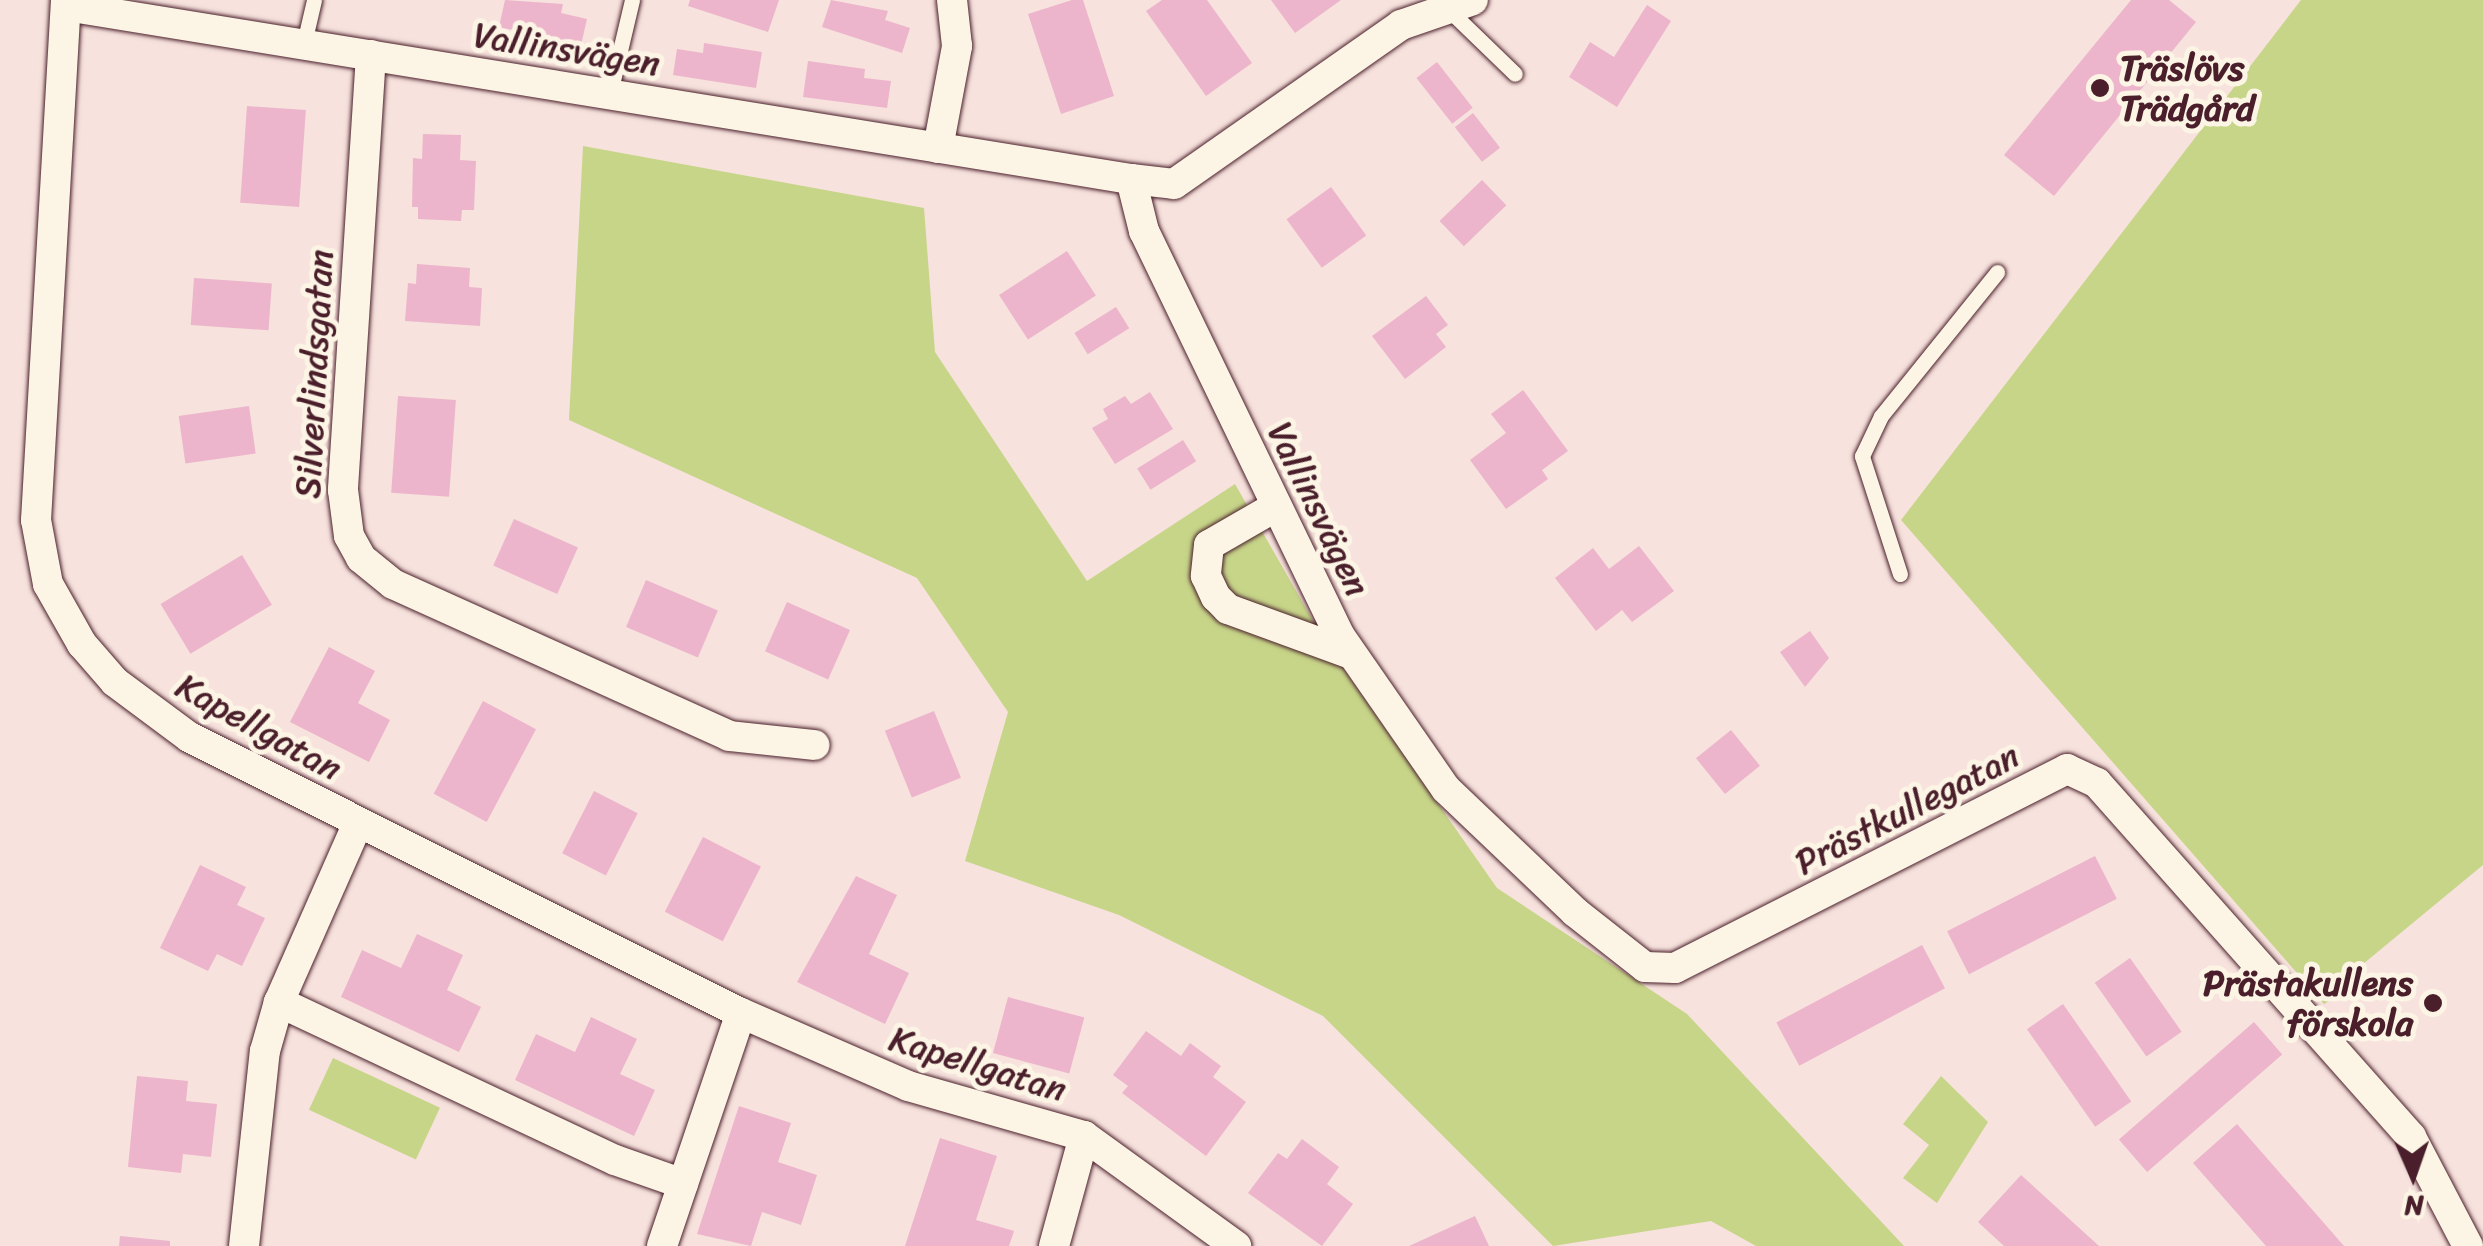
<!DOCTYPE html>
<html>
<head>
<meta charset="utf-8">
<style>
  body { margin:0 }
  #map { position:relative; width:2483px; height:1246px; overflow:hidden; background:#f7e2dd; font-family:Sriracha,sans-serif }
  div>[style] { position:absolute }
  .green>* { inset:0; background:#c7d589; transform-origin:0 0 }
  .building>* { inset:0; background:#ecb5cb; transform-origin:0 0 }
  .roads { filter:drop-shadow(0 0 2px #4a1f2b) drop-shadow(0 0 2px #4a1f2b) }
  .lane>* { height:15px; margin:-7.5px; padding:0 7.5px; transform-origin:7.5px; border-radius:7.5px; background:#fcf5e5 }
  .street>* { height:30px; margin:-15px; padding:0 15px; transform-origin:15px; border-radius:15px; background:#fcf5e5 }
  .dots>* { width:28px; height:28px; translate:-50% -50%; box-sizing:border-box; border:5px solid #fcf5e5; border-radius:50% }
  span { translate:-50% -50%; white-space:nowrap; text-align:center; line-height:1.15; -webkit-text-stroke:10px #fcf5e5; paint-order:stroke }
  .street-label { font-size:35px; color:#4a1f2b }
  .poi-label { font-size:35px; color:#4a1f2b; font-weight:700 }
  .left { translate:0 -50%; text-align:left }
  .right { translate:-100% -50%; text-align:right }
  .north { position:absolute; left:2363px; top:1126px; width:100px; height:100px; -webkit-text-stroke:8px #fcf5e5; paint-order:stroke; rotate:178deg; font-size:28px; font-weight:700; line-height:40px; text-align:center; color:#4a1f2b }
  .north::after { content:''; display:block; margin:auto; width:35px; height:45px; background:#4a1f2b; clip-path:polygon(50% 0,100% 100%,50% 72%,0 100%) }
</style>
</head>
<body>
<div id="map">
  <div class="green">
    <div style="clip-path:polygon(2301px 0,2483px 0,2483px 865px,2357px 969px,2364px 982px,2324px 1004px,1901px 520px)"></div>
    <div style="clip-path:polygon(583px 146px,924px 208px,935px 352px,1087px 581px,1235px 484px,1327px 645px,1497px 888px,1687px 1014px,1904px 1246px,1756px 1246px,1711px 1221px,1553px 1246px,1323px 1016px,1119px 915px,965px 861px,1008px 712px,917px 578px,569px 420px)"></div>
    <div style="left:333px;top:1058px;width:118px;height:57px;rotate:25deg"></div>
    <div style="clip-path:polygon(1941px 1076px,1988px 1122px,1937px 1203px,1903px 1178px,1929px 1145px,1903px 1124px)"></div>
  </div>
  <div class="building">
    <div style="clip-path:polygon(505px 0,563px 4px,561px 13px,587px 19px,581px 45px,499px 27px)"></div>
    <div style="clip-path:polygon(690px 0,779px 0,768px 32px,688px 6px)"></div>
    <div style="clip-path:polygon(831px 0,888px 11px,885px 20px,910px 28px,902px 53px,822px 27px)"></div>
    <div style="clip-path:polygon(1072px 0,1083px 0,1114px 96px,1061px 114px,1028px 14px)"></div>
    <div style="clip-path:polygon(1162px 0,1207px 0,1252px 63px,1206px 96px,1146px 11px)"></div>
    <div style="clip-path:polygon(1271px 0,1341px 0,1295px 33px)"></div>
    <div style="clip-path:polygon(2131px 0,2169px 0,2196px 22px,2054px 196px,2004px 155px)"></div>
    <div style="clip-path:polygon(1647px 5px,1671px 21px,1617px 107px,1569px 77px,1590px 42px,1614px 57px)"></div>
    <div style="clip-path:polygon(704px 43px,762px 52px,756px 88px,673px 75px,677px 49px,703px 53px)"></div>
    <div style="clip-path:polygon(808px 61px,865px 69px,864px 78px,891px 81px,887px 108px,803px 97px)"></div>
    <div style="left:1437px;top:62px;width:58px;height:26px;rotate:52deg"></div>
    <div style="left:247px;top:106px;width:59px;height:97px;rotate:4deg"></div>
    <div style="left:1473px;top:113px;width:44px;height:23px;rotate:52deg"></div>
    <div style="clip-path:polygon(423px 134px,461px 135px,460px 160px,476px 161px,474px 210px,462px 210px,461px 221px,418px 219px,418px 207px,412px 207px,413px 158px,422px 159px)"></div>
    <div style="left:1482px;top:180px;width:35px;height:59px;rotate:46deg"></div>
    <div style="left:1331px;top:187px;width:60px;height:55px;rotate:54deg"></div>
    <div style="left:1067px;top:251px;width:53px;height:81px;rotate:57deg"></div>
    <div style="clip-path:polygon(417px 264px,470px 268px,469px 287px,482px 288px,480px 326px,405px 321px,408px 283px,416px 284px)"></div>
    <div style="left:194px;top:278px;width:78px;height:47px;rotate:4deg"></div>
    <div style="clip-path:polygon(1426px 296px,1448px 325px,1436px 334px,1446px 347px,1405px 379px,1372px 336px)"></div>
    <div style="left:1116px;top:307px;width:25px;height:49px;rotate:58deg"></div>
    <div style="clip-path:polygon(1523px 390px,1568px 451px,1542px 470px,1548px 479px,1506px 509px,1470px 460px,1506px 433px,1491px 414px)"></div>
    <div style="clip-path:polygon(1150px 392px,1173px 429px,1115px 464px,1092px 428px,1108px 419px,1103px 409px,1125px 396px,1131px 404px)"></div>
    <div style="left:398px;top:396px;width:58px;height:97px;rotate:4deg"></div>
    <div style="left:249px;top:406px;width:48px;height:71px;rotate:82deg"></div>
    <div style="left:1183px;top:440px;width:25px;height:54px;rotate:58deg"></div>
    <div style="left:514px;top:519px;width:70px;height:51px;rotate:24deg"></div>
    <div style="clip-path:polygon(1639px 546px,1674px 591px,1632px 622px,1622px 610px,1596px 631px,1555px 578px,1593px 548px,1609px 569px)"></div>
    <div style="left:242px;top:555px;width:58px;height:95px;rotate:59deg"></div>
    <div style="left:646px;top:580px;width:78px;height:51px;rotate:23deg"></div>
    <div style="left:787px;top:602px;width:69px;height:54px;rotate:24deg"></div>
    <div style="clip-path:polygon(1810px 631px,1829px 658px,1805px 687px,1780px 652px)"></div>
    <div style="clip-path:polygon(329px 647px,375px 671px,358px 703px,390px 720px,369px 762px,290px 722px)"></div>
    <div style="left:483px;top:701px;width:60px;height:105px;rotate:28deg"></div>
    <div style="left:934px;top:711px;width:72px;height:53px;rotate:68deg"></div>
    <div style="left:1731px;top:730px;width:46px;height:45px;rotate:51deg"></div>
    <div style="left:594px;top:791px;width:49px;height:70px;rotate:27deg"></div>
    <div style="left:703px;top:837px;width:65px;height:84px;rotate:27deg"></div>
    <div style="left:2095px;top:856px;width:48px;height:166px;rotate:63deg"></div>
    <div style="clip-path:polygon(200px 865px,246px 887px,237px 905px,265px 918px,242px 966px,217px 954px,208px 971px,160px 948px)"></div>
    <div style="clip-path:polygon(856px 876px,897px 895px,869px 954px,909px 973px,885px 1024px,797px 982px)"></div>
    <div style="clip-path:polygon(417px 934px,463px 955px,447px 990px,481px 1007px,459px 1052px,341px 997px,362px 950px,401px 968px)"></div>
    <div style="left:1922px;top:945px;width:49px;height:165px;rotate:62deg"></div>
    <div style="left:2130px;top:958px;width:90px;height:43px;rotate:55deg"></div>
    <div style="left:1008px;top:997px;width:79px;height:58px;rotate:15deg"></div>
    <div style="left:2063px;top:1004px;width:119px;height:44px;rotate:55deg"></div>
    <div style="clip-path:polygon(591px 1017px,637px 1039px,620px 1074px,655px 1090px,634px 1136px,515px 1080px,536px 1034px,575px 1052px)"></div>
    <div style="left:2254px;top:1022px;width:43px;height:179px;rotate:49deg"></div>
    <div style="clip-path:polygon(1146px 1031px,1181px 1056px,1190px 1043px,1221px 1066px,1213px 1077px,1246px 1102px,1206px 1156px,1122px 1093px,1128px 1086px,1113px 1075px)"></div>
    <div style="clip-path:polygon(137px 1076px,188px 1081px,186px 1101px,217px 1104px,211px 1157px,183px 1154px,181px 1173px,128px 1167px)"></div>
    <div style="clip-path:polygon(739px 1106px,791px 1123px,778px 1162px,817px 1175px,801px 1225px,762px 1212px,751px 1246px,697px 1234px)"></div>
    <div style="clip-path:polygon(2237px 1124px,2344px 1246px,2266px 1246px,2193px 1163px)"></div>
    <div style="clip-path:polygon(940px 1138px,997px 1156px,976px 1220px,1014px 1231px,1009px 1246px,905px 1246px)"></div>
    <div style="clip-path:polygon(1302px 1139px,1339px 1167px,1327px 1184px,1353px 1204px,1322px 1246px,1248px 1193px,1278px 1153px,1287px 1159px)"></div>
    <div style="clip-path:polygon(2021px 1175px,2099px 1246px,2004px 1246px,1978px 1222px)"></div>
    <div style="clip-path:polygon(1475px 1216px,1489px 1246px,1409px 1246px)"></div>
    <div style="clip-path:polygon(120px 1236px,170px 1241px,170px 1246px,119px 1246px)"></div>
  </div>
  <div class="roads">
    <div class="lane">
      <div style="left:1448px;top:9px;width:93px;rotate:44.1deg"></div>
      <div style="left:304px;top:43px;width:44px;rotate:-76.9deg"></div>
      <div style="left:610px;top:93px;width:96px;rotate:-76.7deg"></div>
      <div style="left:1900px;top:574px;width:124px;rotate:-107.9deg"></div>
      <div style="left:1862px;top:456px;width:44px;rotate:-64.6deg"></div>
      <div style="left:1881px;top:416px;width:185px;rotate:-51.1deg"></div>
    </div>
    <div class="street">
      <div style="left:66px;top:0;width:521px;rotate:93.3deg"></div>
      <div style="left:36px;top:520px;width:65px;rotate:79.4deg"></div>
      <div style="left:48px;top:584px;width:69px;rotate:60.5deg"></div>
      <div style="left:82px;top:644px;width:50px;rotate:49deg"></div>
      <div style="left:115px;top:682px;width:92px;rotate:36.6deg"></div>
      <div style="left:189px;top:737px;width:617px;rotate:26.57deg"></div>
      <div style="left:741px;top:1013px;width:182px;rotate:23.6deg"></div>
      <div style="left:908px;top:1086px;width:183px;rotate:15.9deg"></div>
      <div style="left:1084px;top:1136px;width:188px;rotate:35.9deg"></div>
      <div style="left:66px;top:6px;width:1079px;rotate:9.23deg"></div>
      <div style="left:1131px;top:179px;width:54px;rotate:76deg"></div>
      <div style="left:1144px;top:231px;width:450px;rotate:64.2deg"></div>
      <div style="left:1340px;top:636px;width:186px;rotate:55.3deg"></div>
      <div style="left:1446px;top:789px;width:178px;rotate:43.6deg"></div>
      <div style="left:1575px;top:912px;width:89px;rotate:38.2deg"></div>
      <div style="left:1645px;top:967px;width:30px;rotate:2deg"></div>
      <div style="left:1675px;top:968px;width:440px;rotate:-26.9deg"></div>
      <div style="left:2067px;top:769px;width:33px;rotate:25deg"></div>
      <div style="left:2097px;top:783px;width:473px;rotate:48.4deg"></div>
      <div style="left:2411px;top:1137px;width:123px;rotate:62.4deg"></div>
      <div style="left:371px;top:55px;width:436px;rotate:93.7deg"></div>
      <div style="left:343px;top:490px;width:46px;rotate:82.6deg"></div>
      <div style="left:349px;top:536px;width:25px;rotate:61deg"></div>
      <div style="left:361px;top:558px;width:41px;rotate:39.1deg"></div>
      <div style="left:393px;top:584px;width:369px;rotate:24.3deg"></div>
      <div style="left:729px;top:736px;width:86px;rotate:6deg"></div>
      <div style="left:938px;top:148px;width:104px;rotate:-79.4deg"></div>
      <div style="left:957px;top:46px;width:46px;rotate:-96.2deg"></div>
      <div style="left:1131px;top:179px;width:43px;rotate:6.6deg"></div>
      <div style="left:1174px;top:184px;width:277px;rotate:-35deg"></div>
      <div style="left:1401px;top:25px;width:76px;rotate:-19.1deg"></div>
      <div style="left:1275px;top:507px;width:76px;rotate:150.1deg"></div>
      <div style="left:1209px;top:545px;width:31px;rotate:96deg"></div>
      <div style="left:1206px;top:576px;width:23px;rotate:65deg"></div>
      <div style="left:1216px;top:597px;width:17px;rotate:45deg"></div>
      <div style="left:1228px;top:609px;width:131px;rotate:20.1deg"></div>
      <div style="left:279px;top:1002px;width:371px;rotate:25.2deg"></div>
      <div style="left:615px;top:1160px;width:72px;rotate:19.4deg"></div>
      <div style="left:244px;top:1246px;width:196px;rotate:-83.9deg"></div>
      <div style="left:265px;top:1051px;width:51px;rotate:-74.1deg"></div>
      <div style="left:279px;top:1002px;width:193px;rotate:-66.2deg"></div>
      <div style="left:662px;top:1246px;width:246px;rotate:-71.3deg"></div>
      <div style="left:1054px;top:1246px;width:114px;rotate:-74.7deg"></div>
    </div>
  </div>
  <div class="dots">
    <div style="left:2100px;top:88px;background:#4a1f2b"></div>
    <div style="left:2433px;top:1003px;background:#4a1f2b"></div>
  </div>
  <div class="street-label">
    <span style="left:567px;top:49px;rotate:9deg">Vallinsvägen</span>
    <span style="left:314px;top:374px;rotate:-87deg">Silverlindsgatan</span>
    <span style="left:1319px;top:509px;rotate:64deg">Vallinsvägen</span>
    <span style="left:259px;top:727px;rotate:29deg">Kapellgatan</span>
    <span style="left:1907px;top:809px;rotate:-27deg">Prästkullegatan</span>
    <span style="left:978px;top:1064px;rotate:17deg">Kapellgatan</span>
  </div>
  <div class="poi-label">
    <span class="left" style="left:2120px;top:88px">Träslövs<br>Trädgård</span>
    <span class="right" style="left:2413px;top:1003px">Prästakullens<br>förskola</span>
  </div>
  <div class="north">N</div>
</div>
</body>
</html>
